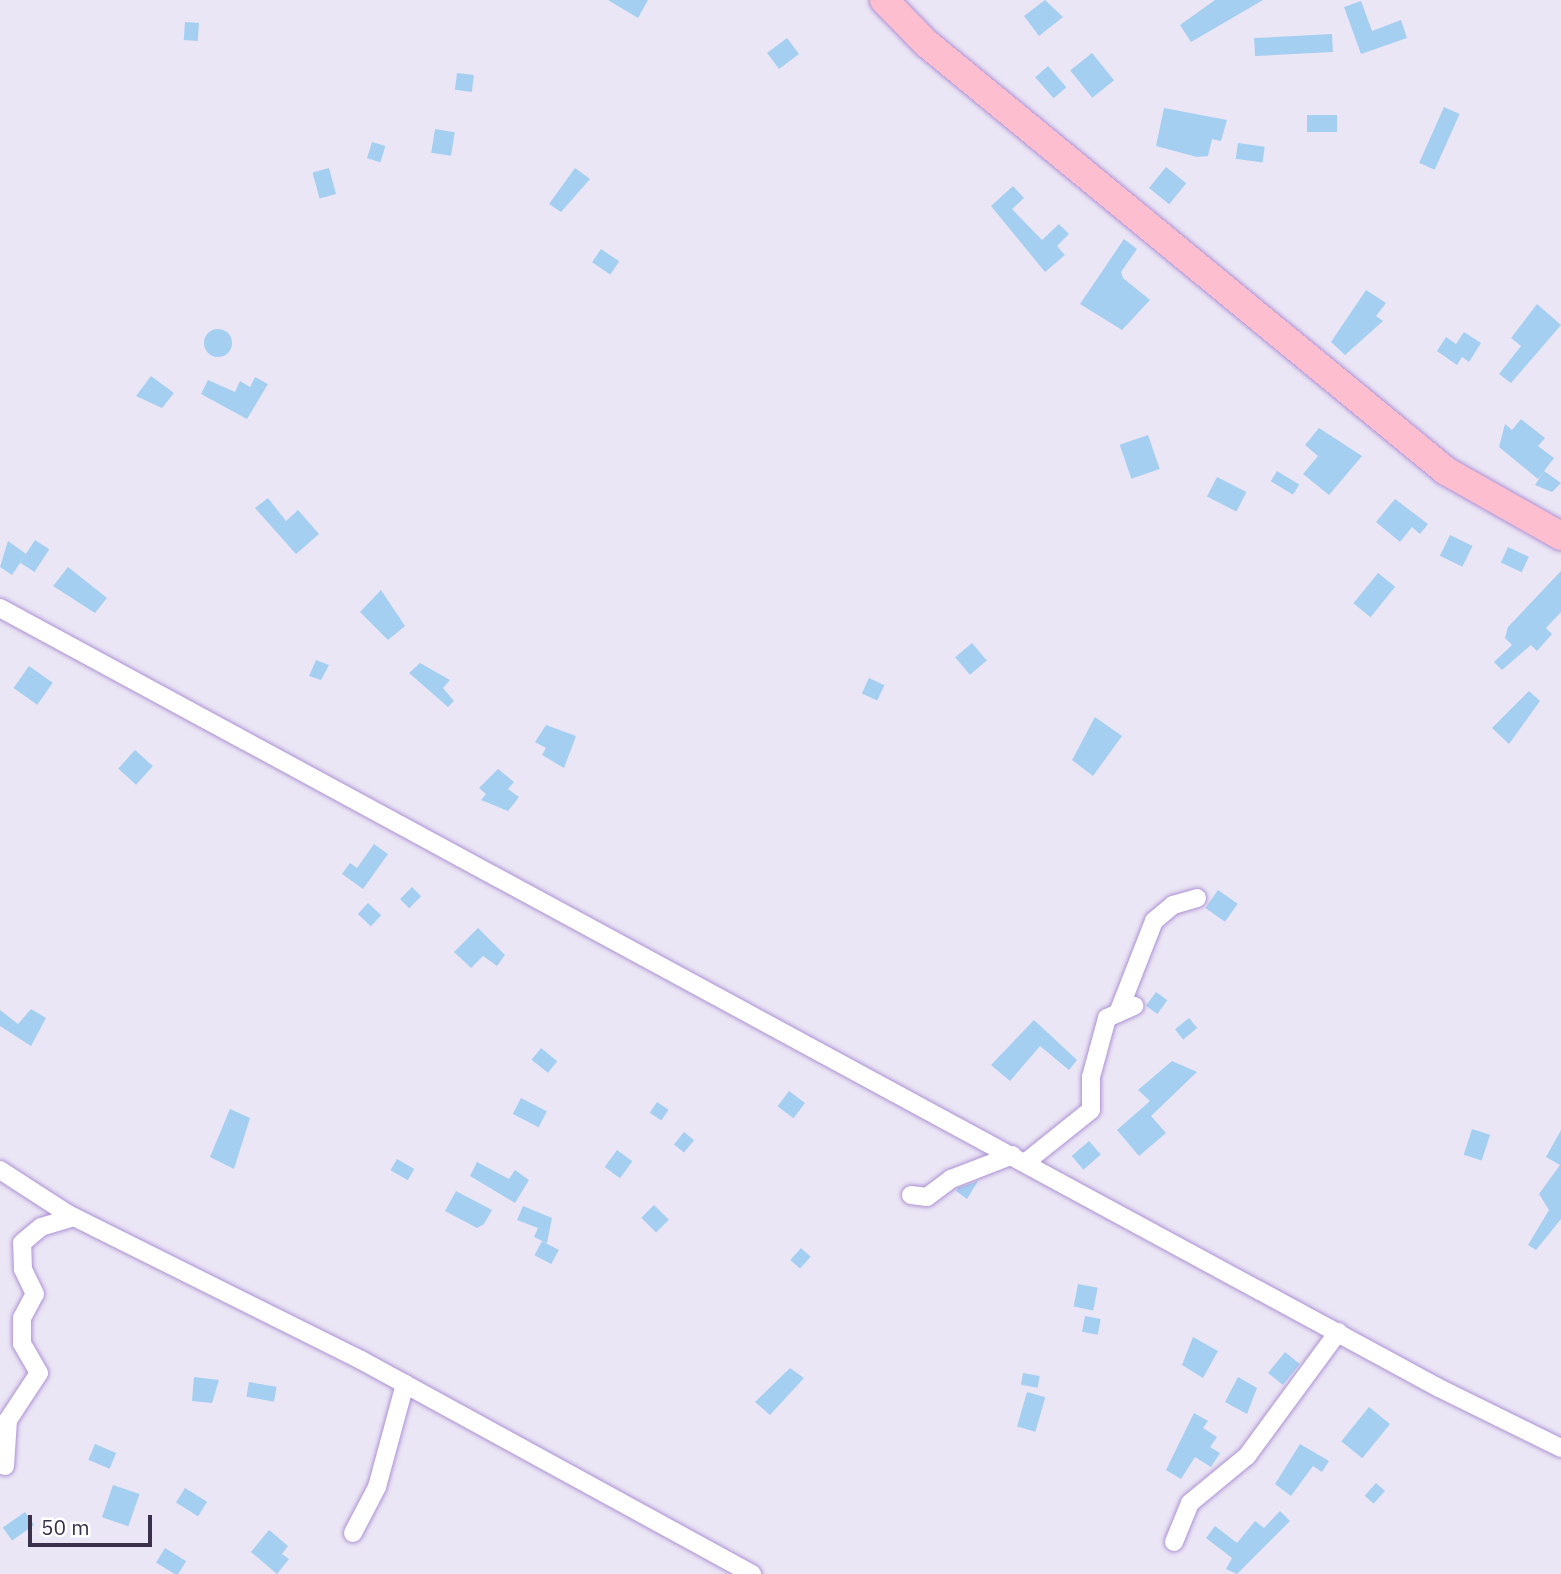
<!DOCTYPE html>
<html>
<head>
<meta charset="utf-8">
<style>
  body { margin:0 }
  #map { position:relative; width:1561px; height:1574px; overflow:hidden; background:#ebe6f5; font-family:"IBM Plex Sans",sans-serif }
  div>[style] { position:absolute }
  .building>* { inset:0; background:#a4cff1; transform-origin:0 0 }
  .round { border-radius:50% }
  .roads { filter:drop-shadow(0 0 2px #ad91d5) drop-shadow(0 0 2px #ad91d5) }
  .minor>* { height:18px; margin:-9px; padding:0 9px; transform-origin:9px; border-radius:9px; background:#fff }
  .primary>* { height:28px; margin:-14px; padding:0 14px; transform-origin:14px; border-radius:14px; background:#fdbed0 }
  span { translate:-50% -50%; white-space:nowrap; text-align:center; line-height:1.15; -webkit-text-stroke:7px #fff; paint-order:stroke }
  .scale { position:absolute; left:28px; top:1515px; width:124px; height:32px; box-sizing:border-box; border:4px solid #3b304c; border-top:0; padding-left:9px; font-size:21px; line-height:24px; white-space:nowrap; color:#3b304c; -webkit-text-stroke:5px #fff; paint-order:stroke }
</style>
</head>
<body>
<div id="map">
  <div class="building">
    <div style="clip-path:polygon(608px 0,648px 0,638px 18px)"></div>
    <div style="clip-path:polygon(1045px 0,1063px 17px,1039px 36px,1024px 16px)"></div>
    <div style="clip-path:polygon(1215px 0,1263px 0,1191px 42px,1180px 25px)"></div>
    <div style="clip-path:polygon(1361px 1px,1372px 31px,1401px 20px,1407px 38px,1361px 54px,1344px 7px)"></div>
    <div style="left:185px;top:22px;width:14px;height:18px;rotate:4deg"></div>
    <div style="left:1332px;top:34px;width:18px;height:78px;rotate:87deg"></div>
    <div style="left:787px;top:38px;width:20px;height:25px;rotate:53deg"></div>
    <div style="left:1092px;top:53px;width:35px;height:28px;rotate:51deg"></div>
    <div style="left:1048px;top:66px;width:28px;height:17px;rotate:49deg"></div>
    <div style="left:457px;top:73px;width:17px;height:17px;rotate:7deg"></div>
    <div style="left:1444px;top:107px;width:17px;height:61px;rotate:24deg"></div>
    <div style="clip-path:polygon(1164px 108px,1227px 120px,1221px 141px,1212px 139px,1208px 156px,1197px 157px,1156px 146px)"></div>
    <div style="left:1337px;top:115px;width:17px;height:30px;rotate:90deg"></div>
    <div style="left:435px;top:129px;width:20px;height:24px;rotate:9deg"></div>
    <div style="left:372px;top:142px;width:14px;height:17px;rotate:17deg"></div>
    <div style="left:1238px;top:143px;width:27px;height:16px;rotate:8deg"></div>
    <div style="left:1166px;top:167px;width:26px;height:27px;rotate:39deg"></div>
    <div style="left:329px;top:168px;width:27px;height:17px;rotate:75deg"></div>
    <div style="clip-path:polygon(575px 168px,590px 179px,561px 212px,549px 204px)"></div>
    <div style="clip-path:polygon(1013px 186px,1024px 198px,1012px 209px,1042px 240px,1059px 224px,1069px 234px,1057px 246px,1065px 255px,1045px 272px,991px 206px)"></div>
    <div style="clip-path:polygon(1124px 239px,1137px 249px,1121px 272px,1123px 278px,1150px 300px,1122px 330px,1080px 304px)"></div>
    <div style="left:601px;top:249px;width:22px;height:16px;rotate:34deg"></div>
    <div style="clip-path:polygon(1366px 290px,1386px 303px,1376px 316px,1383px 321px,1345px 355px,1331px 342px)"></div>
    <div style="clip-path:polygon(1537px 304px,1561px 325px,1511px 383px,1499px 374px,1521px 346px,1511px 338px)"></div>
    <div class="round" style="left:204px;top:329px;width:28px;height:28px"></div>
    <div style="clip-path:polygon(1464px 332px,1481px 343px,1469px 362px,1462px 357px,1457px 365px,1437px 351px,1446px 337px,1456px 344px)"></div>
    <div style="clip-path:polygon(151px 376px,174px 393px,162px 408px,136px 396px)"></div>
    <div style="clip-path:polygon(255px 377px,268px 384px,247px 419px,201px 394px,208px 380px,235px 392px,240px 381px,250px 387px)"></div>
    <div style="clip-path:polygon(1521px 419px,1545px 438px,1538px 446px,1554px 458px,1538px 479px,1499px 447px,1505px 424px,1512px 430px)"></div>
    <div style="clip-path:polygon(1319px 428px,1362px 456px,1329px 495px,1303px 474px,1318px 456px,1305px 445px)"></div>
    <div style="left:1148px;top:435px;width:36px;height:30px;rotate:71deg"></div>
    <div style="left:1277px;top:471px;width:26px;height:12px;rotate:31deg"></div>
    <div style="clip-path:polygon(1544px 471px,1561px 483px,1552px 492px,1535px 485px)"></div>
    <div style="left:1217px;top:477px;width:33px;height:22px;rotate:27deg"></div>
    <div style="clip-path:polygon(268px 498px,286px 521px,298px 510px,319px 534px,296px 554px,255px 508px)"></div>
    <div style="clip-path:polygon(1395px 499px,1428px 524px,1420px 534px,1412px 527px,1400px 542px,1376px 522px)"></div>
    <div style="left:1450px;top:535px;width:25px;height:23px;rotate:26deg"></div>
    <div style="left:35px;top:540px;width:17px;height:27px;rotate:33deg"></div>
    <div style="clip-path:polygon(8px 541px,26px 554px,12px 575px,0 567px)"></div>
    <div style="left:1508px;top:547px;width:23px;height:17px;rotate:25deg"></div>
    <div style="clip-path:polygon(68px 567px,107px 598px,95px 613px,53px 586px)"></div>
    <div style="clip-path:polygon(1561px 571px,1561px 612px,1546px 628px,1552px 634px,1537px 651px,1531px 645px,1502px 670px,1494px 662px,1512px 645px,1505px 638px,1508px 627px)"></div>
    <div style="left:1378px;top:573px;width:22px;height:39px;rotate:39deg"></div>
    <div style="clip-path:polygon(381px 590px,405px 626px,388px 640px,360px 612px)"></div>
    <div style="left:972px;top:643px;width:23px;height:22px;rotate:50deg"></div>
    <div style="clip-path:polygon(316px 660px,329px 665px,321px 680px,309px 676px)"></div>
    <div style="clip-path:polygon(420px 663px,450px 680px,443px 688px,454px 701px,448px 707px,409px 673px)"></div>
    <div style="left:29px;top:666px;width:29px;height:27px;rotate:35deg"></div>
    <div style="left:869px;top:678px;width:17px;height:17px;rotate:25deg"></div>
    <div style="clip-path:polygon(1529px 691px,1540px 701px,1509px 744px,1492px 728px)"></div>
    <div style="clip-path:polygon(1095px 717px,1122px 736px,1093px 776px,1072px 760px)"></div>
    <div style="clip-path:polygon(546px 725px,576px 736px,564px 768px,542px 755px,546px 748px,535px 742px)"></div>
    <div style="left:135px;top:750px;width:24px;height:25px;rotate:42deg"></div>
    <div style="clip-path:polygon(498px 769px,514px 782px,508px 789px,519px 797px,508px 811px,481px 800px,486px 794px,479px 788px)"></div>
    <div style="clip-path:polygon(374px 844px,388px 854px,363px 889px,342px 874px,350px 863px,357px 868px)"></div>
    <div style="left:412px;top:887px;width:13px;height:17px;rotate:45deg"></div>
    <div style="left:1218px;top:890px;width:24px;height:22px;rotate:35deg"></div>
    <div style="left:368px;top:903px;width:18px;height:15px;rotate:43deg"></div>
    <div style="clip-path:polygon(478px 928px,505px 955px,497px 966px,483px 956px,471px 968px,454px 952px)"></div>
    <div style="left:1156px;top:992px;width:14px;height:17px;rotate:36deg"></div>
    <div style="clip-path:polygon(31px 1009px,46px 1018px,31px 1046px,0 1026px,0 1010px,18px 1024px)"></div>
    <div style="left:1189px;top:1018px;width:13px;height:18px;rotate:51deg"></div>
    <div style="clip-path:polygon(1034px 1020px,1077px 1060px,1069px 1070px,1040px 1046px,1010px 1081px,991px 1065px)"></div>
    <div style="left:541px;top:1048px;width:21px;height:15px;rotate:39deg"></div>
    <div style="clip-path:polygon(1172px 1061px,1197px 1072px,1151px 1116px,1166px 1133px,1139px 1156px,1117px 1130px,1150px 1101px,1138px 1090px)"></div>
    <div style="left:789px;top:1091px;width:20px;height:19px;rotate:37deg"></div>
    <div style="left:521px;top:1098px;width:29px;height:18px;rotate:27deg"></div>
    <div style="left:657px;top:1102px;width:14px;height:13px;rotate:34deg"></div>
    <div style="clip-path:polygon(230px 1109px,250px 1118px,234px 1169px,210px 1157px)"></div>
    <div style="left:1472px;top:1129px;width:19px;height:27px;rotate:18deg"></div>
    <div style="clip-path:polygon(1561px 1130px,1561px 1219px,1536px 1250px,1528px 1245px,1549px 1210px,1539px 1194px,1560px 1165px,1546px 1157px)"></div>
    <div style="left:684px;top:1132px;width:13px;height:16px;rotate:39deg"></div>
    <div style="left:1089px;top:1141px;width:18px;height:23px;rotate:49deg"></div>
    <div style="left:617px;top:1150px;width:19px;height:21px;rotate:36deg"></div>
    <div style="left:397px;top:1159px;width:20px;height:13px;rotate:30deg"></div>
    <div style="clip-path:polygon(477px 1162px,509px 1179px,515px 1170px,529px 1180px,515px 1203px,470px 1176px)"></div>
    <div style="clip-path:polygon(978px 1181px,967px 1199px,956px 1191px,958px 1188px)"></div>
    <div style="clip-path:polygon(456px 1191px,492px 1210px,484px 1224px,477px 1228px,445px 1211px)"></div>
    <div style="left:654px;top:1205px;width:21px;height:18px;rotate:45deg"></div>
    <div style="clip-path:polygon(523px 1206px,552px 1218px,547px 1243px,534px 1237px,538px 1228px,517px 1220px)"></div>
    <div style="left:542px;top:1241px;width:19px;height:16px;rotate:28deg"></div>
    <div style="left:801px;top:1248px;width:13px;height:16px;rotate:42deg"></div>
    <div style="left:1078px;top:1284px;width:20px;height:23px;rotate:11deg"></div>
    <div style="left:1085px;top:1316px;width:16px;height:16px;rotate:11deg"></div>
    <div style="clip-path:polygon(1193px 1337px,1218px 1351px,1203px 1378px,1182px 1365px)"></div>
    <div style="left:1285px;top:1352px;width:19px;height:27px;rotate:39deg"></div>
    <div style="clip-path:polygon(790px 1368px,804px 1378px,770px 1415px,755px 1402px)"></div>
    <div style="left:1023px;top:1373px;width:17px;height:12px;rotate:10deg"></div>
    <div style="clip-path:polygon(194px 1377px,219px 1380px,212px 1403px,192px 1401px)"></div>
    <div style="clip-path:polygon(1238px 1377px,1257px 1388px,1247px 1414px,1225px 1402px)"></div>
    <div style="left:249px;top:1382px;width:28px;height:15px;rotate:10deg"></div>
    <div style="left:1027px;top:1392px;width:19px;height:36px;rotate:16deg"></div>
    <div style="left:1369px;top:1407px;width:27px;height:44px;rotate:39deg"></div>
    <div style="clip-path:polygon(1194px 1413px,1208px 1421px,1203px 1428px,1217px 1437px,1210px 1447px,1220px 1453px,1211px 1467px,1195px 1457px,1181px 1479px,1166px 1470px)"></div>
    <div style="left:95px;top:1444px;width:23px;height:17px;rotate:23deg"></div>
    <div style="clip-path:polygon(1300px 1444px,1329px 1461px,1322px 1472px,1313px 1466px,1291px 1496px,1275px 1484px)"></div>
    <div style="left:1376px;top:1483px;width:12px;height:17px;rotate:42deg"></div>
    <div style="left:113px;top:1485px;width:28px;height:34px;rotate:19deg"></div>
    <div style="left:185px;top:1488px;width:26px;height:17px;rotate:32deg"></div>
    <div style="clip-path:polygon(1280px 1511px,1290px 1521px,1237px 1574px,1226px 1569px,1232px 1558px,1206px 1538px,1215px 1526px,1237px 1543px,1255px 1521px,1264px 1528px)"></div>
    <div style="left:25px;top:1512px;width:16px;height:27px;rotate:55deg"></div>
    <div style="clip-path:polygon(269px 1530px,288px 1546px,282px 1554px,289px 1559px,277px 1574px,251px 1552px)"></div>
    <div style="left:165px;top:1548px;width:25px;height:17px;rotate:32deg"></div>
  </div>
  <div class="roads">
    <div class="minor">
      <div style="left:0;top:608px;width:1637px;rotate:28.46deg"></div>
      <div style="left:1439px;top:1388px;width:136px;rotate:26.2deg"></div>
      <div style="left:1118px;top:1013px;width:99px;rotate:-68.6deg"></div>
      <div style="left:1154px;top:921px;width:25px;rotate:-40deg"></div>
      <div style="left:1173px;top:905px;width:25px;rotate:-16deg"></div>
      <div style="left:1026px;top:1162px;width:83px;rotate:-38.7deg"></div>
      <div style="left:1091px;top:1110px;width:33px;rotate:-90deg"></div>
      <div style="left:1091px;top:1077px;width:61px;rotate:-74.8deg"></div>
      <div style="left:1107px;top:1018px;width:30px;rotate:-24deg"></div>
      <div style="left:0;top:1170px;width:81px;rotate:32.9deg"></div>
      <div style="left:68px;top:1214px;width:327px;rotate:26.5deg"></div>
      <div style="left:361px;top:1360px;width:446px;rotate:28.7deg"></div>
      <div style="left:911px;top:1195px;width:16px;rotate:7deg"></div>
      <div style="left:927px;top:1197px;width:30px;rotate:-37deg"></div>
      <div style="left:951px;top:1179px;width:66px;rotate:-21.2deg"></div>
      <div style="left:5px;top:1466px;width:46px;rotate:-86.3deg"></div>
      <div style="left:8px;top:1420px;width:56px;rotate:-56.6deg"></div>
      <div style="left:39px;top:1373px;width:34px;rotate:-120deg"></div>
      <div style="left:22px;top:1344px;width:26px;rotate:-90deg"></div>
      <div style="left:22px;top:1318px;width:27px;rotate:-62deg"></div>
      <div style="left:35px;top:1294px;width:28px;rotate:-116deg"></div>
      <div style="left:23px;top:1269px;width:26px;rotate:-92deg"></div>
      <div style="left:22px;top:1243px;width:25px;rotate:-40deg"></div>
      <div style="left:41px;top:1227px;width:34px;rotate:-17deg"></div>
      <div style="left:353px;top:1533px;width:52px;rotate:-62.4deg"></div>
      <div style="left:377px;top:1487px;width:107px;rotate:-74.8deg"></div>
      <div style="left:1174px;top:1542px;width:42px;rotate:-67.7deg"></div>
      <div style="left:1190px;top:1503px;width:74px;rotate:-39.5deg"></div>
      <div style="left:1247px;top:1456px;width:154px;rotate:-53.7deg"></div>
    </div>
    <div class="primary">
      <div style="left:884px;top:0;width:60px;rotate:45.7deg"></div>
      <div style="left:926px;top:43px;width:673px;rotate:39.46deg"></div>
      <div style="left:1446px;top:471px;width:132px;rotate:29.5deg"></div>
    </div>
  </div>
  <div class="scale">50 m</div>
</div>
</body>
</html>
